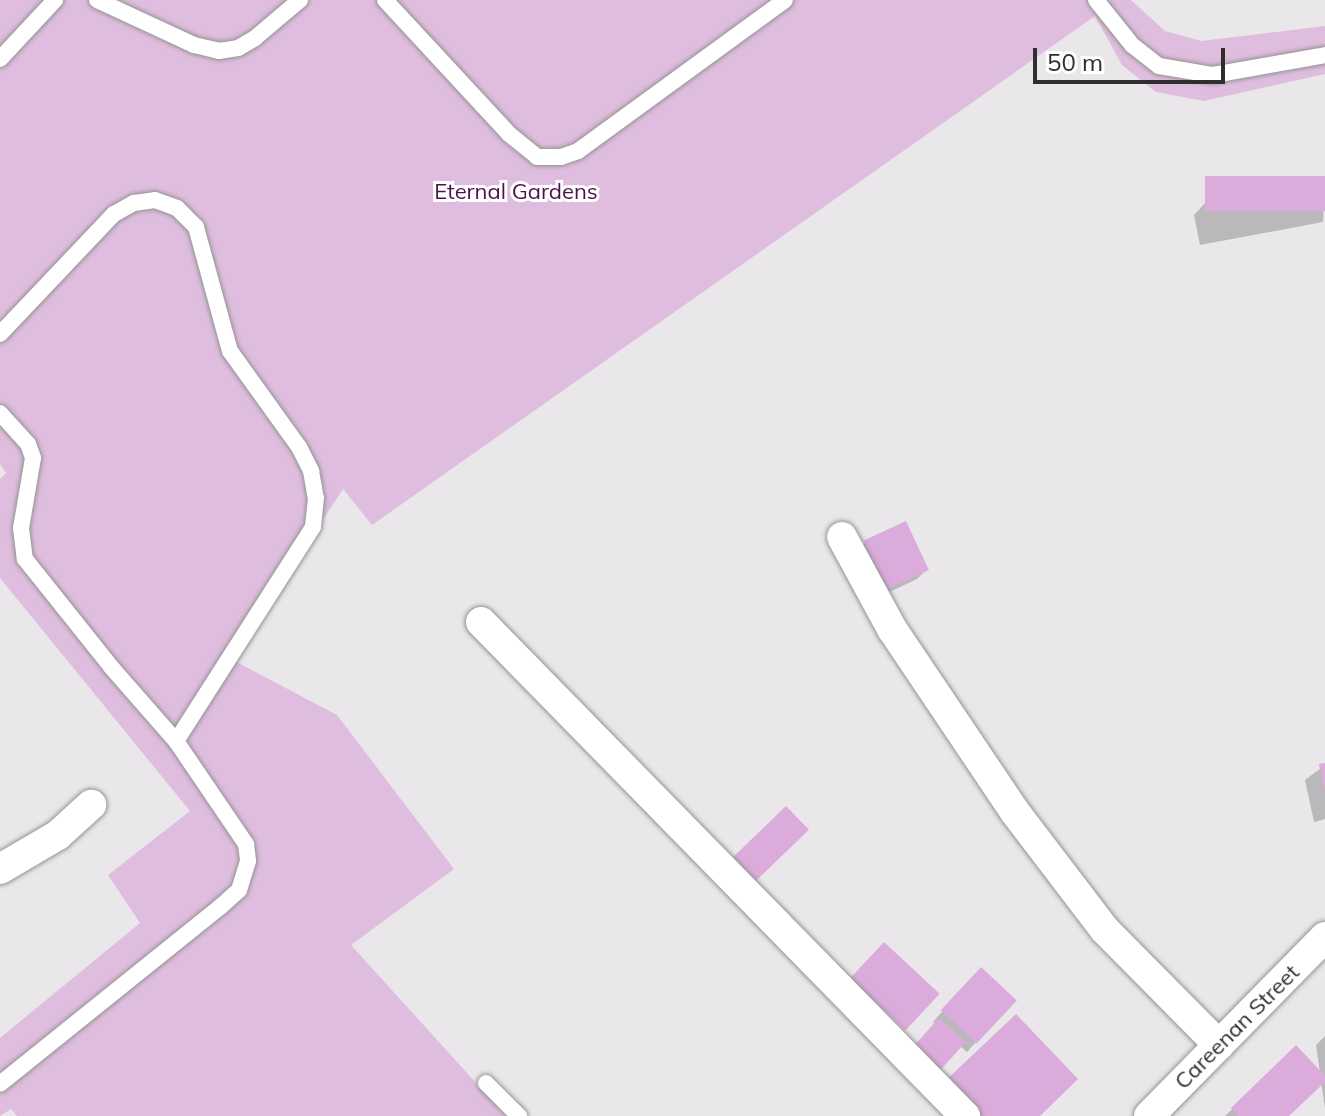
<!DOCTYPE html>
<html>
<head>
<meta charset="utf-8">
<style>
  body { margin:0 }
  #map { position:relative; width:1325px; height:1116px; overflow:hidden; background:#e9e7e9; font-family:Mulish,sans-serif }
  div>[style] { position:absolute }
  .green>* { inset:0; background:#dfbdde }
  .shadow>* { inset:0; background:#0003 }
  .building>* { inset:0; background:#dbabdb; transform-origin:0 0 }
  .roads { filter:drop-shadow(0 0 2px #959395) drop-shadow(0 0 2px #959395) }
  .lane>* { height:16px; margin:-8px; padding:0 8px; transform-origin:8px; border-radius:8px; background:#fff }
  .street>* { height:30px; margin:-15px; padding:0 15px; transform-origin:15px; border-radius:15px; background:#fff }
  span { translate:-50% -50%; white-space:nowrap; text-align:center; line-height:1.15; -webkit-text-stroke:6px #fff; paint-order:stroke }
  .park-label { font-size:22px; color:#4b134d }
  .street-label { font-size:22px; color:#2f2e2f }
  .scale { position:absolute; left:1033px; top:48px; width:192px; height:36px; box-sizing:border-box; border:4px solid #2f2e2f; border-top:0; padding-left:10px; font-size:24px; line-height:28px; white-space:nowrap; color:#2f2e2f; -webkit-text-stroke:6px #fff; paint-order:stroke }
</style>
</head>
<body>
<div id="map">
  <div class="green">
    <div style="clip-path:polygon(0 0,1131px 0,1165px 31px,1201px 41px,1325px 26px,1325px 74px,1204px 101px,1156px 92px,1122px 65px,1095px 16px,372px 525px,343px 489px,231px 659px,337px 715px,454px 869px,351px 945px,506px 1116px,17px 1116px,11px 1109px,0 1116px,0 1038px,140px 923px,108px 875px,190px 811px,0 578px,0 479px,6px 473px,0 464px)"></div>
  </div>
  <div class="shadow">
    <div style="clip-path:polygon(1325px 178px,1323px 222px,1200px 245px,1194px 215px,1208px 200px)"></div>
    <div style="clip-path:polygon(865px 543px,927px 569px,917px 579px,877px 598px,856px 553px)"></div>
    <div style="clip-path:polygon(1325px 765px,1325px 819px,1314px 822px,1305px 780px)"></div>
    <div style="clip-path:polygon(971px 979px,1014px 1000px,967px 1052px,933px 1022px)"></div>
    <div style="clip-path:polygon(1325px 1036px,1325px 1108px,1321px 1082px,1287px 1116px,1225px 1116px,1296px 1048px,1320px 1073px,1316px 1045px)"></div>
  </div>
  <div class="building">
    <div style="left:1325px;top:176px;width:35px;height:120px;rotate:90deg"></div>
    <div style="left:906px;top:521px;width:54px;height:47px;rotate:65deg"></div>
    <div style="clip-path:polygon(1325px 763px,1325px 787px,1324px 787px,1319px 764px)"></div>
    <div style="left:786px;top:806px;width:33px;height:76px;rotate:46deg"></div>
    <div style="left:884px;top:942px;width:76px;height:50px;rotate:43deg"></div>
    <div style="left:981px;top:967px;width:49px;height:59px;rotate:43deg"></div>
    <div style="clip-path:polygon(1016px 1014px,1078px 1079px,1040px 1116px,974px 1116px,943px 1083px)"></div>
    <div style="left:939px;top:1018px;width:36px;height:45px;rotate:42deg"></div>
    <div style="clip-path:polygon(1296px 1045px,1325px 1076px,1325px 1082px,1289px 1116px,1238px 1116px,1231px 1108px)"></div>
  </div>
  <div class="roads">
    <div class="lane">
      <div style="left:97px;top:0;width:107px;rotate:24.9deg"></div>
      <div style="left:194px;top:45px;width:26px;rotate:13deg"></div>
      <div style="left:219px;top:51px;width:19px;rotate:-9deg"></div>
      <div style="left:238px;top:48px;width:20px;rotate:-30deg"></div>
      <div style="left:255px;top:38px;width:59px;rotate:-40.2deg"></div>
      <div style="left:385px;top:0;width:183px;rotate:47.2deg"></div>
      <div style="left:509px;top:134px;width:36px;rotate:39deg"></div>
      <div style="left:537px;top:157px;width:24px"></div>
      <div style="left:561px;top:157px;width:18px;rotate:-19deg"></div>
      <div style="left:578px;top:151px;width:256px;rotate:-36.1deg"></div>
      <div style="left:1096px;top:0;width:58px;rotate:51.3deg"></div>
      <div style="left:1132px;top:45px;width:34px;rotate:38deg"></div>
      <div style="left:1159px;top:66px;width:55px;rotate:9.5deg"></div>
      <div style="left:1213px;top:75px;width:114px;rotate:-10.1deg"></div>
      <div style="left:0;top:59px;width:81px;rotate:-47deg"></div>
      <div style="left:0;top:334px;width:166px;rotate:-46.5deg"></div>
      <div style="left:114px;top:214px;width:23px;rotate:-29deg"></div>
      <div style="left:134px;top:203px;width:21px;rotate:-8deg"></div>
      <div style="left:155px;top:200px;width:23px;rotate:20deg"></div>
      <div style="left:177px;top:208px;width:27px;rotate:45deg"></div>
      <div style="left:196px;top:227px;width:129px;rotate:74.7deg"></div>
      <div style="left:230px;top:351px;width:118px;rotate:54.3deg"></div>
      <div style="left:299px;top:447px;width:27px;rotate:63deg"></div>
      <div style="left:311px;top:471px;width:27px;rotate:80deg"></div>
      <div style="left:316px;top:498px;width:29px;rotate:96deg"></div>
      <div style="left:313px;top:527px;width:254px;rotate:122.6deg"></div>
      <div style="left:0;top:413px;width:42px;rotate:47.9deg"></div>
      <div style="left:28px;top:444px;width:15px;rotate:70deg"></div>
      <div style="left:33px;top:458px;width:71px;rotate:99.7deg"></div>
      <div style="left:21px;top:528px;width:31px;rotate:83deg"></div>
      <div style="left:25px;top:559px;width:139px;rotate:51.4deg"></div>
      <div style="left:112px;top:668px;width:97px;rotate:48.8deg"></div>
      <div style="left:176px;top:741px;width:125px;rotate:55.8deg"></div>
      <div style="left:246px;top:844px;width:17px;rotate:83deg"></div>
      <div style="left:248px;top:861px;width:30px;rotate:107deg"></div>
      <div style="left:239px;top:890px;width:25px;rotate:138deg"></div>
      <div style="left:220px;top:907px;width:282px;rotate:141.2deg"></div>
      <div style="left:486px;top:1083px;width:47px;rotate:45deg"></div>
    </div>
    <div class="street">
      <div style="left:842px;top:537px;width:105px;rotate:61.5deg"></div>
      <div style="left:892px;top:629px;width:220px;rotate:56.1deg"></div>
      <div style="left:1015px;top:812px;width:148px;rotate:52.7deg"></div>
      <div style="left:1105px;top:930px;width:162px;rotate:45.3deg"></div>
      <div style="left:481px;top:622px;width:692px;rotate:45.59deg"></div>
      <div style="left:0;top:869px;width:67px;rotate:-30.4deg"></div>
      <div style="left:58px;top:835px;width:45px;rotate:-42.3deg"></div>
      <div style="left:1149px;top:1116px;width:251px;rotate:-45.5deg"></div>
    </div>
  </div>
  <div class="park-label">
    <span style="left:516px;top:192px">Eternal Gardens</span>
  </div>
  <div class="street-label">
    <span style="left:1237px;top:1027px;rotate:-45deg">Careenan Street</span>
  </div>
  <div class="scale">50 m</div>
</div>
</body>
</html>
